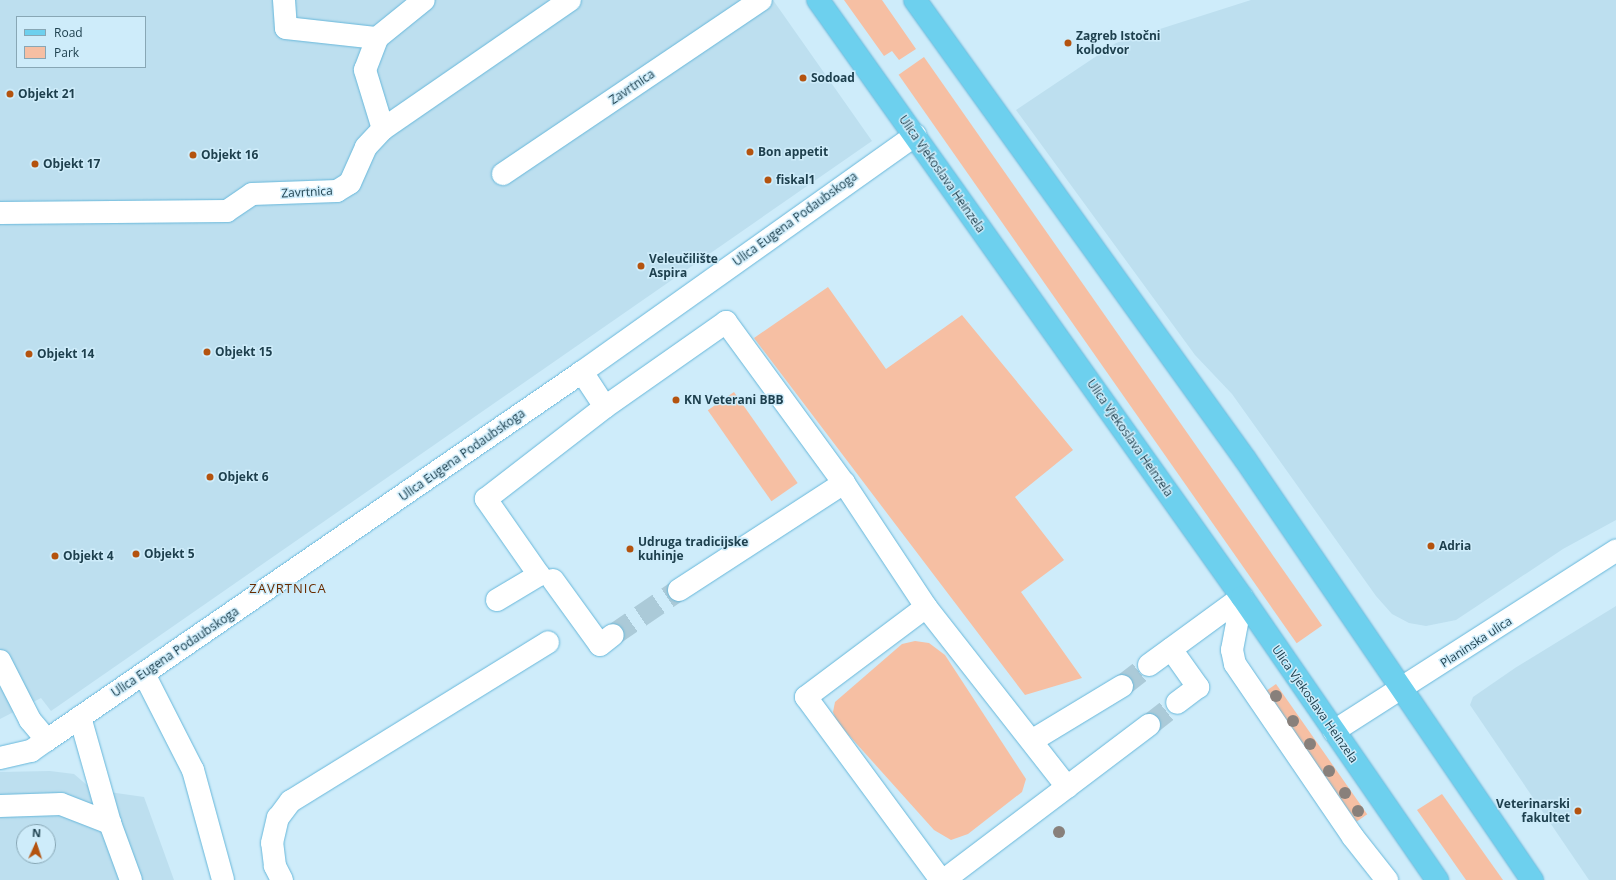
<!DOCTYPE html>
<html>
<head>
<meta charset="utf-8">
<style>
  body { margin:0 }
  #map { position:relative; width:1616px; height:880px; overflow:hidden; background:#ceecfa; font-family:"Open Sans",sans-serif }
  div>[style] { position:absolute }
  .built>* { inset:0; background:#bddfef }
  .green>* { inset:0; background:#f6bfa3; transform-origin:0 0 }
  .minor-tunnel>* { height:22px; margin-top:-11px; transform-origin:0; background:repeating-linear-gradient(90deg,#abcad8 0 22px,transparent 0 33px) }
  .roads { filter:drop-shadow(0 0 1px #67b7da) drop-shadow(0 0 1px #67b7da) }
  .minor>* { height:22px; margin:-11px; padding:0 11px; transform-origin:11px; border-radius:11px; background:#fff }
  .major>* { height:22px; margin:-11px; padding:0 11px; transform-origin:11px; border-radius:11px; background:#6dd0ee }
  .trees>* { width:12px; height:12px; margin:-6px; border-radius:50%; background:#88807b }
  .dots>* { width:11px; height:11px; translate:-50% -50%; box-sizing:border-box; border:2px solid #ceecfa; border-radius:50% }
  span { translate:-50% -50%; white-space:nowrap; text-align:center; line-height:1.15; -webkit-text-stroke:3px #ceecfa; paint-order:stroke }
  .poi-label { font-size:12px; color:#1e404e; font-weight:700 }
  .left { translate:0 -50%; text-align:left }
  .right { translate:-100% -50%; text-align:right }
  .street-label { font-size:12px; color:#1e404e }
  .neighbourhood-label { font-size:13px; color:#692c01; letter-spacing:1px }
  .legend { position:absolute; left:16px; top:16px; width:130px; height:52px; box-sizing:border-box; background:#ceecfa; border:1px solid #88a7b5; margin:0; padding:5px 7px; list-style:none; font-size:12px; color:#1e404e }
  .legend li { display:flex; align-items:center; gap:8px; height:20px }
  .legend b { width:20px; border:1px solid #88a7b5 }
  .north { position:absolute; left:16px; top:824px; width:40px; height:40px; box-sizing:border-box; background:#ceecfa; border:1px solid #88a7b5; border-radius:50%; rotate:3deg; font-size:11px; font-weight:700; line-height:16px; text-align:center; color:#1e404e }
  .north::after { content:''; display:block; margin:auto; width:14px; height:18px; background:#b4530f; clip-path:polygon(50% 0,100% 100%,50% 72%,0 100%) }
</style>
</head>
<body>
<div id="map">
  <div class="built">
    <div style="clip-path:polygon(evenodd,0 0,773px 0,872px 141px,51px 711px,41px 698px,0 719px,0 0,17px 17px,145px 17px,145px 67px,17px 67px,17px 17px)"></div>
    <div style="clip-path:polygon(1251px 0,1616px 0,1616px 520px,1563px 549px,1456px 620px,1426px 626px,1409px 623px,1392px 614px,1376px 596px,1232px 394px,1195px 355px,1016px 110px,1116px 43px)"></div>
    <div style="clip-path:polygon(1616px 606px,1616px 880px,1589px 880px,1470px 705px,1473px 697px,1515px 668px)"></div>
    <div style="clip-path:polygon(evenodd,50px 771px,74px 774px,88px 786px,102px 791px,144px 797px,174px 880px,0 880px,0 772px,50px 771px,24px 832px,48px 832px,48px 856px,24px 856px,24px 832px)"></div>
  </div>
  <div class="green">
    <div style="clip-path:polygon(844px 0,882px 0,916px 49px,899px 60px,892px 51px,884px 56px)"></div>
    <div style="left:924px;top:57px;width:694px;height:31px;rotate:55deg"></div>
    <div style="clip-path:polygon(828px 287px,886px 369px,962px 315px,1073px 450px,1015px 497px,1064px 560px,1021px 592px,1082px 678px,1025px 695px,754px 338px)"></div>
    <div style="left:734px;top:392px;width:111px;height:32px;rotate:55deg"></div>
    <div style="clip-path:polygon(915px 641px,929px 643px,945px 655px,1026px 779px,1022px 792px,968px 834px,951px 840px,934px 830px,837px 722px,833px 712px,835px 702px,902px 644px)"></div>
    <div style="left:1276px;top:684px;width:159px;height:13px;rotate:55deg"></div>
    <div style="clip-path:polygon(1442px 794px,1503px 880px,1466px 880px,1417px 810px)"></div>
  </div>
  <div class="minor-tunnel">
    <div style="left:613px;top:635px;width:80px;rotate:-34.3deg"></div>
    <div style="left:1122px;top:686px;width:34px;rotate:-38deg"></div>
    <div style="left:1149px;top:725px;width:36px;rotate:-38deg"></div>
  </div>
  <div class="roads">
    <div class="minor">
      <div style="left:284px;top:0;width:28px;rotate:86deg"></div>
      <div style="left:286px;top:28px;width:92px;rotate:6.3deg"></div>
      <div style="left:383px;top:129px;width:62px;rotate:-107deg"></div>
      <div style="left:365px;top:70px;width:34px;rotate:-69deg"></div>
      <div style="left:377px;top:38px;width:60px;rotate:-39deg"></div>
      <div style="left:503px;top:174px;width:311px;rotate:-34deg"></div>
      <div style="left:0;top:213px;width:227px;rotate:-0.5deg"></div>
      <div style="left:227px;top:211px;width:30px;rotate:-34deg"></div>
      <div style="left:252px;top:194px;width:85px;rotate:-2deg"></div>
      <div style="left:337px;top:191px;width:15px;rotate:-32deg"></div>
      <div style="left:350px;top:183px;width:39px;rotate:-66deg"></div>
      <div style="left:366px;top:147px;width:25px;rotate:-47deg"></div>
      <div style="left:383px;top:129px;width:227px;rotate:-34.6deg"></div>
      <div style="left:605px;top:407px;width:148px;rotate:-35.1deg"></div>
      <div style="left:726px;top:322px;width:200px;rotate:53.8deg"></div>
      <div style="left:844px;top:483px;width:149px;rotate:56.5deg"></div>
      <div style="left:926px;top:607px;width:229px;rotate:51.9deg"></div>
      <div style="left:553px;top:580px;width:80px;rotate:54.1deg"></div>
      <div style="left:600px;top:645px;width:16px;rotate:-38deg"></div>
      <div style="left:679px;top:590px;width:197px;rotate:-33deg"></div>
      <div style="left:1242px;top:597px;width:54px;rotate:100.7deg"></div>
      <div style="left:1232px;top:650px;width:14px;rotate:78deg"></div>
      <div style="left:1235px;top:664px;width:209px;rotate:55.7deg"></div>
      <div style="left:1353px;top:837px;width:55px;rotate:51.7deg"></div>
      <div style="left:497px;top:600px;width:49px;rotate:-30.8deg"></div>
      <div style="left:539px;top:575px;width:93px;rotate:-124.9deg"></div>
      <div style="left:486px;top:499px;width:150px;rotate:-37.7deg"></div>
      <div style="left:605px;top:407px;width:42px;rotate:-123.3deg"></div>
      <div style="left:926px;top:607px;width:150px;rotate:143.1deg"></div>
      <div style="left:806px;top:697px;width:227px;rotate:53.6deg"></div>
      <div style="left:1171px;top:649px;width:47px;rotate:54.6deg"></div>
      <div style="left:1198px;top:687px;width:26px;rotate:143deg"></div>
      <div style="left:0;top:661px;width:66px;rotate:63deg"></div>
      <div style="left:30px;top:720px;width:26px;rotate:50deg"></div>
      <div style="left:1149px;top:665px;width:115px;rotate:-36.2deg"></div>
      <div style="left:144px;top:674px;width:108px;rotate:63deg"></div>
      <div style="left:193px;top:770px;width:114px;rotate:74.7deg"></div>
      <div style="left:80px;top:717px;width:110px;rotate:74.2deg"></div>
      <div style="left:110px;top:823px;width:61px;rotate:69.8deg"></div>
      <div style="left:1334px;top:731px;width:335px;rotate:-32.6deg"></div>
      <div style="left:1033px;top:740px;width:104px;rotate:-31.2deg"></div>
      <div style="left:0;top:758px;width:32px;rotate:-13deg"></div>
      <div style="left:31px;top:751px;width:19px;rotate:-35deg"></div>
      <div style="left:47px;top:740px;width:649px;rotate:-34.52deg"></div>
      <div style="left:582px;top:372px;width:409px;rotate:-35.4deg"></div>
      <div style="left:0;top:806px;width:61px;rotate:-1.9deg"></div>
      <div style="left:61px;top:804px;width:53px;rotate:21.2deg"></div>
      <div style="left:282px;top:880px;width:16px;rotate:-117deg"></div>
      <div style="left:275px;top:866px;width:23px;rotate:-97deg"></div>
      <div style="left:272px;top:843px;width:26px;rotate:-77deg"></div>
      <div style="left:278px;top:818px;width:21px;rotate:-53deg"></div>
      <div style="left:291px;top:801px;width:302px;rotate:-31.7deg"></div>
      <div style="left:944px;top:880px;width:257px;rotate:-37.1deg"></div>
    </div>
    <div class="major">
      <div style="left:818px;top:0;width:732px;rotate:54.62deg"></div>
      <div style="left:1242px;top:597px;width:344px;rotate:55.4deg"></div>
      <div style="left:915px;top:0;width:565px;rotate:54.29deg"></div>
      <div style="left:1245px;top:459px;width:510px;rotate:55.72deg"></div>
    </div>
  </div>
  <div class="trees">
    <div style="left:1276px;top:696px"></div>
    <div style="left:1293px;top:721px"></div>
    <div style="left:1310px;top:744px"></div>
    <div style="left:1329px;top:771px"></div>
    <div style="left:1345px;top:793px"></div>
    <div style="left:1358px;top:811px"></div>
    <div style="left:1059px;top:832px"></div>
  </div>
  <div class="dots">
    <div style="left:1068px;top:43px;background:#b4530f"></div>
    <div style="left:803px;top:78px;background:#b4530f"></div>
    <div style="left:10px;top:94px;background:#b4530f"></div>
    <div style="left:750px;top:152px;background:#b4530f"></div>
    <div style="left:193px;top:155px;background:#b4530f"></div>
    <div style="left:35px;top:164px;background:#b4530f"></div>
    <div style="left:768px;top:180px;background:#b4530f"></div>
    <div style="left:641px;top:266px;background:#b4530f"></div>
    <div style="left:207px;top:352px;background:#b4530f"></div>
    <div style="left:29px;top:354px;background:#b4530f"></div>
    <div style="left:676px;top:400px;background:#b4530f"></div>
    <div style="left:210px;top:477px;background:#b4530f"></div>
    <div style="left:1431px;top:546px;background:#b4530f"></div>
    <div style="left:630px;top:549px;background:#b4530f"></div>
    <div style="left:136px;top:554px;background:#b4530f"></div>
    <div style="left:55px;top:556px;background:#b4530f"></div>
    <div style="left:1578px;top:811px;background:#b4530f"></div>
  </div>
  <div class="poi-label">
    <span class="left" style="left:1076px;top:43px">Zagreb Istočni<br>kolodvor</span>
    <span class="left" style="left:811px;top:78px">Sodoad</span>
    <span class="left" style="left:18px;top:94px">Objekt 21</span>
    <span class="left" style="left:758px;top:152px">Bon appetit</span>
    <span class="left" style="left:201px;top:155px">Objekt 16</span>
    <span class="left" style="left:43px;top:164px">Objekt 17</span>
    <span class="left" style="left:776px;top:180px">fiskal1</span>
    <span class="left" style="left:649px;top:266px">Veleučilište<br>Aspira</span>
    <span class="left" style="left:215px;top:352px">Objekt 15</span>
    <span class="left" style="left:37px;top:354px">Objekt 14</span>
    <span class="left" style="left:684px;top:400px">KN Veterani BBB</span>
    <span class="left" style="left:218px;top:477px">Objekt 6</span>
    <span class="left" style="left:638px;top:549px">Udruga tradicijske<br>kuhinje</span>
    <span class="left" style="left:1439px;top:546px">Adria</span>
    <span class="left" style="left:144px;top:554px">Objekt 5</span>
    <span class="left" style="left:63px;top:556px">Objekt 4</span>
    <span class="right" style="left:1570px;top:811px">Veterinarski<br>fakultet</span>
  </div>
  <div class="street-label">
    <span style="left:632px;top:87px;rotate:-34deg">Zavrtnica</span>
    <span style="left:942px;top:174px;rotate:55deg">Ulica Vjekoslava Heinzela</span>
    <span style="left:307px;top:192px;rotate:-3deg">Zavrtnica</span>
    <span style="left:795px;top:219px;rotate:-36deg">Ulica Eugena Podaubskoga</span>
    <span style="left:1130px;top:438px;rotate:55deg">Ulica Vjekoslava Heinzela</span>
    <span style="left:462px;top:455px;rotate:-35deg">Ulica Eugena Podaubskoga</span>
    <span style="left:1476px;top:642px;rotate:-33deg">Planinska ulica</span>
    <span style="left:175px;top:652px;rotate:-34deg">Ulica Eugena Podaubskoga</span>
    <span style="left:1315px;top:704px;rotate:55deg">Ulica Vjekoslava Heinzela</span>
  </div>
  <div class="neighbourhood-label">
    <span style="left:288px;top:588px">ZAVRTNICA</span>
  </div>
  <ul class="legend">
  <li><b style="height:5px;background:#6dd0ee"></b>Road</li>
  <li><b style="height:11px;background:#f6bfa3"></b>Park</li>
  </ul>
  <div class="north">N</div>
</div>
</body>
</html>
